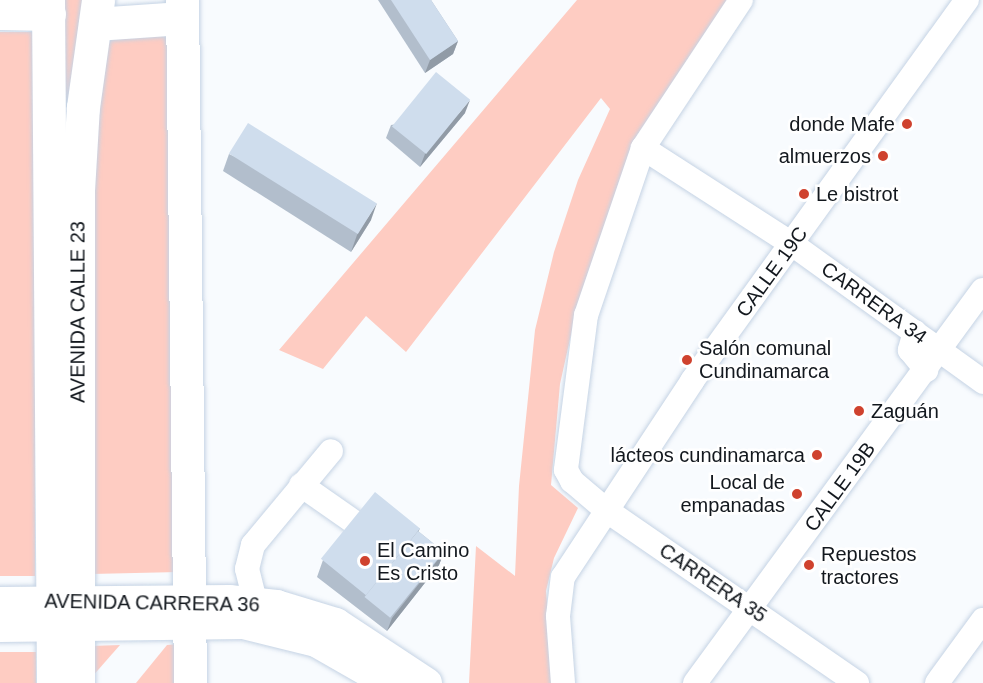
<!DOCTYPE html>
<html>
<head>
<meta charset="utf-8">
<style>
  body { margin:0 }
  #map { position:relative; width:983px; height:683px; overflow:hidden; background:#f8fbfe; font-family:Arial,sans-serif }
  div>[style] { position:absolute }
  .green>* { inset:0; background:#feccc2; transform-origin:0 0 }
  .roads { filter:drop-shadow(0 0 2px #c5d3e4) drop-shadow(0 0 2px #c5d3e4) }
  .minor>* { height:24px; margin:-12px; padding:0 12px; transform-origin:12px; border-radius:12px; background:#fff }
  .major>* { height:30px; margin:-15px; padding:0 15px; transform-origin:15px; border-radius:15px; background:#fff }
  .highway>* { height:33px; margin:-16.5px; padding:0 16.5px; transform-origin:16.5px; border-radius:16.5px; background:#fff }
  .wall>* { inset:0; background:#b2becc }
  .shaded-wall>* { inset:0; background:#919ba6 }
  .building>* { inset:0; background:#cfdded; transform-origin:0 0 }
  .dots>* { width:16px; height:16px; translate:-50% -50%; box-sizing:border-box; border:3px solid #fff; border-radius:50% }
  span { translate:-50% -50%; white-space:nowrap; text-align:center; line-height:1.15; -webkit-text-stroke:5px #fff; paint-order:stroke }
  .poi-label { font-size:20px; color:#13181e }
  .right { translate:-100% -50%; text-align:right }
  .left { translate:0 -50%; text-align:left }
  .street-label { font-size:20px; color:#13181e }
</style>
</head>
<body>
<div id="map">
  <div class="green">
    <div style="clip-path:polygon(60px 0,86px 0,60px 179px)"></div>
    <div style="clip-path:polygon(577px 0,729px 0,663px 97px,572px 330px,560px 384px,551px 485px,578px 508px,554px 558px,546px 591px,554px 683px,469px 683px,476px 546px,515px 576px,519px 486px,535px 330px,554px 252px,578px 180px,610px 109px,601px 98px,406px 352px,366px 316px,323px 369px,279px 350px)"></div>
    <div style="clip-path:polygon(171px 26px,179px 572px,91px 574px,90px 153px,107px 44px,115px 35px)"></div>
    <div style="left:0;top:32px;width:35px;height:544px"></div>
    <div style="clip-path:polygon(179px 644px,179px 683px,136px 683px,167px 645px)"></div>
    <div style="clip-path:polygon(120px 645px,91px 678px,90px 646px)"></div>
    <div style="left:0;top:652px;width:36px;height:31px"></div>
  </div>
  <div class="roads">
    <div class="minor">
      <div style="left:741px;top:0;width:178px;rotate:123.5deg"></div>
      <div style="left:643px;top:148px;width:176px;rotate:108.8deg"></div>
      <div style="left:586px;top:315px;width:156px;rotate:97.4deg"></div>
      <div style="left:566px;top:470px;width:13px;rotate:61deg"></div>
      <div style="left:572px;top:481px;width:45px;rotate:40.5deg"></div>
      <div style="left:606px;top:510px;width:305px;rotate:34.6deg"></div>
      <div style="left:643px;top:148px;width:177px;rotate:32.8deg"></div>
      <div style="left:792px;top:244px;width:236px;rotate:35.8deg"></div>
      <div style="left:915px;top:332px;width:19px;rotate:106deg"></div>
      <div style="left:910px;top:350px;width:26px;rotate:51deg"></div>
      <div style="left:301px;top:485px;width:65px;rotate:34.9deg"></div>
      <div style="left:255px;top:601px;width:33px;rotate:-104deg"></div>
      <div style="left:247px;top:569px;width:25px;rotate:-76deg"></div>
      <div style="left:253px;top:545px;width:122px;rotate:-50.3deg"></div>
      <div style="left:563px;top:683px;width:67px;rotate:-94.3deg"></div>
      <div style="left:558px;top:616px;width:39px;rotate:-83deg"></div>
      <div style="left:563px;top:577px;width:235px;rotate:-56.6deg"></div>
      <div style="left:692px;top:381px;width:470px;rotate:-54.2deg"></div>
      <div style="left:695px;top:683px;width:487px;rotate:-53.8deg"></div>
      <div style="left:937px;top:683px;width:78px;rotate:-53.9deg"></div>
    </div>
    <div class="major">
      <div style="left:0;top:602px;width:229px;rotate:-0.5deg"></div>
      <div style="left:229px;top:600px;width:48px;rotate:5.9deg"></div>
      <div style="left:277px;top:605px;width:62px;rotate:17deg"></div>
      <div style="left:336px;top:623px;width:109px;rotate:33.4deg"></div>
      <div style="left:0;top:627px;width:243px;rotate:-0.7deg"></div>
      <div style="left:243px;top:624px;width:75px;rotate:13.9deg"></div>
      <div style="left:316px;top:642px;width:83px;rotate:29.7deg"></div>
    </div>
    <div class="highway">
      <div style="left:48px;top:0;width:683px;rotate:89.58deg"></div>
      <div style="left:182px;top:0;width:683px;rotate:89.33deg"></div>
      <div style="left:0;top:13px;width:49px;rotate:1.2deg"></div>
      <div style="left:95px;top:24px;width:87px;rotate:-3.9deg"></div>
      <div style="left:78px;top:683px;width:493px;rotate:-90deg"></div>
      <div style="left:78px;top:190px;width:83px;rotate:-86.6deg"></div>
      <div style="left:83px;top:107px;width:108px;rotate:-82deg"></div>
    </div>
  </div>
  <div class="wall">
    <div style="clip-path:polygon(378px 0,431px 0,458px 41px,453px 54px,425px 73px)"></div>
    <div style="clip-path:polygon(465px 113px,420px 167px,386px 138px,391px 125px)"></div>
    <div style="clip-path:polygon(229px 154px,371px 220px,351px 252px,223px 171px)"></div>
    <div style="clip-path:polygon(420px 528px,418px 531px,444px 552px,439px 565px,387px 631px,317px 577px,323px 560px)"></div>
  </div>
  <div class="shaded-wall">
    <div style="clip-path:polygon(458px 41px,453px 54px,425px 73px,430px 60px)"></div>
    <div style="clip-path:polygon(470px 100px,465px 113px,420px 167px,425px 154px)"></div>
    <div style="clip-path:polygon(377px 203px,371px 220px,351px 252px,357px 235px)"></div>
    <div style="clip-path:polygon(420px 528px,413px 544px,366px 598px,368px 594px)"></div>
    <div style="clip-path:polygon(444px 552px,439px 565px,387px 631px,392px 618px)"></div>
  </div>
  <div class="building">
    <div style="clip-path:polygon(391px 0,431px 0,458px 41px,430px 60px)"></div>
    <div style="left:436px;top:72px;width:44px;height:70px;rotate:39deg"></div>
    <div style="left:248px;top:123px;width:152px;height:36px;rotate:32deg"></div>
    <div style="left:375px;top:492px;width:58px;height:86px;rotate:39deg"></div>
    <div style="left:418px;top:531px;width:33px;height:85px;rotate:39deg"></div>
  </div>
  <div class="dots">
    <div style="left:907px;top:124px;background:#cf422e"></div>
    <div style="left:883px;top:156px;background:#cf422e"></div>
    <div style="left:804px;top:194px;background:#cf422e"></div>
    <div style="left:687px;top:360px;background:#cf422e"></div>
    <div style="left:859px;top:411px;background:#cf422e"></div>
    <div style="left:817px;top:455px;background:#cf422e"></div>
    <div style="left:797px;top:494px;background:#cf422e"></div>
    <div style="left:365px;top:561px;background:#cf422e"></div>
    <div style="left:809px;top:565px;background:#cf422e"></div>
  </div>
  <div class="poi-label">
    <span class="right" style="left:895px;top:124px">donde Mafe</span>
    <span class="right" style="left:871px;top:156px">almuerzos</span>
    <span class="left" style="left:816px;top:194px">Le bistrot</span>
    <span class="left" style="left:699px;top:360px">Salón comunal<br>Cundinamarca</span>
    <span class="left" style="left:871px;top:411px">Zaguán</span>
    <span class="right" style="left:805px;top:455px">lácteos cundinamarca</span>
    <span class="right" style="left:785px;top:494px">Local de<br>empanadas</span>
    <span class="left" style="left:377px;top:562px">El Camino<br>Es Cristo</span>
    <span class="left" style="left:821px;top:566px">Repuestos<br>tractores</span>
  </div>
  <div class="street-label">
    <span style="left:772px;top:272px;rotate:-54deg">CALLE 19C</span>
    <span style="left:874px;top:303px;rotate:36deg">CARRERA 34</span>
    <span style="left:78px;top:312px;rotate:-90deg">AVENIDA CALLE 23</span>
    <span style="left:840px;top:487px;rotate:-54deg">CALLE 19B</span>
    <span style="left:713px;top:583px;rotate:34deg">CARRERA 35</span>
    <span style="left:152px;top:603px;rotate:1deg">AVENIDA CARRERA 36</span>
  </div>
</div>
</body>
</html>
